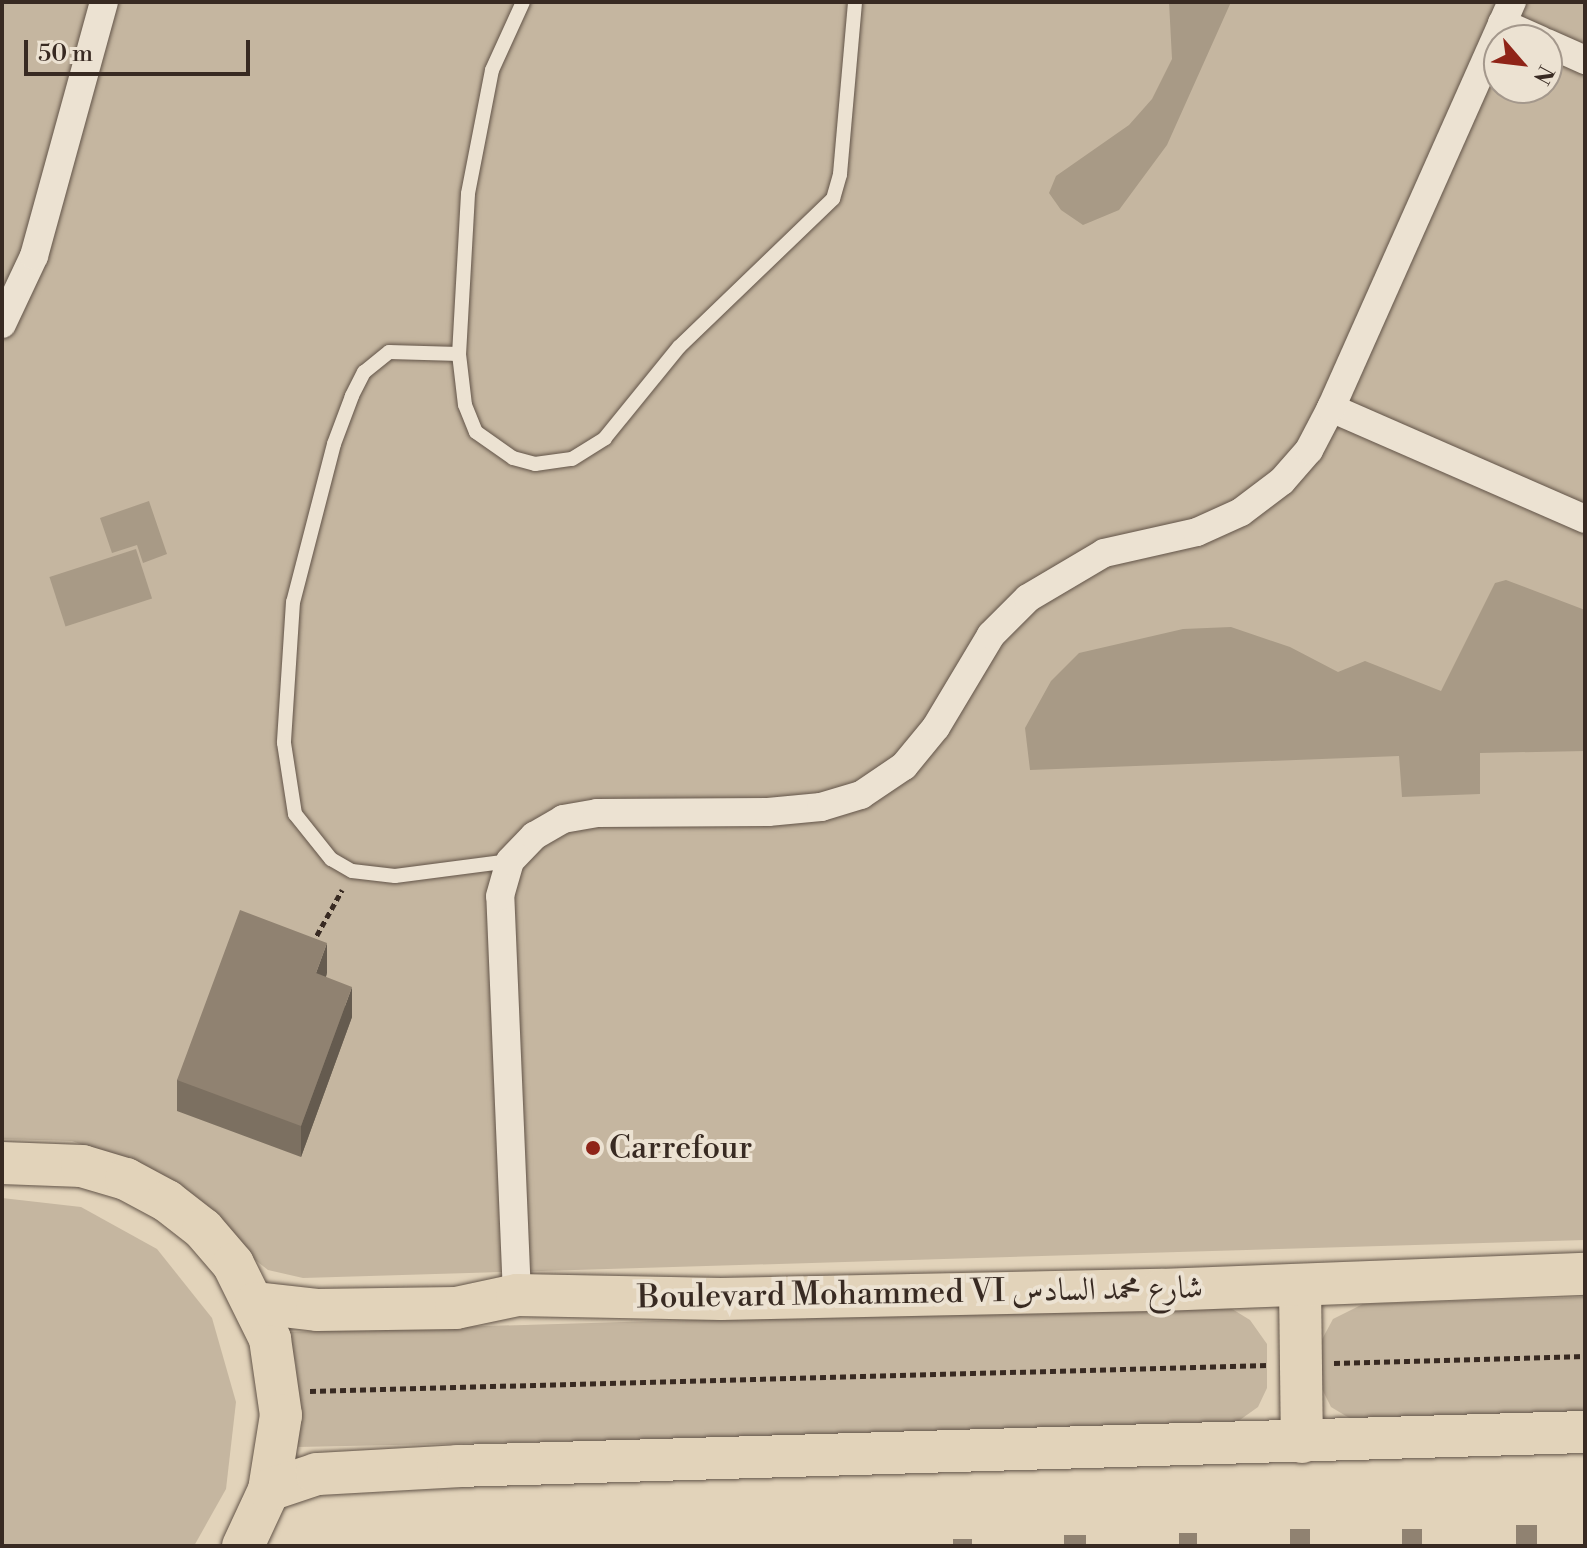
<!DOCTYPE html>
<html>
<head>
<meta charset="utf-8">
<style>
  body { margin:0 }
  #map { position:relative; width:1587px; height:1548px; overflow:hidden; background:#e2d3ba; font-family:"Libre Bodoni",Amiri,serif }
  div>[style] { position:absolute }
  .green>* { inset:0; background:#c5b6a0 }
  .water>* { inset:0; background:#a89a86; transform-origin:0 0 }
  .path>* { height:5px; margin-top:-2.5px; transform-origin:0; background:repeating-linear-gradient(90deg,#382a22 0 6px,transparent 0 10px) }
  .roads { filter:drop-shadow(0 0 2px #625448) drop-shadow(0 0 2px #625448) }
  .lane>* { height:14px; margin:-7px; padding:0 7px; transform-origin:7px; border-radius:7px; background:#ece2d2 }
  .street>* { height:28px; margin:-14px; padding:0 14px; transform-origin:14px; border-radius:14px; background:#ece2d2 }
  .primary>* { height:42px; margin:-21px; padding:0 21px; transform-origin:21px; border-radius:21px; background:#e2d3ba }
  .wall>* { inset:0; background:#7c7061 }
  .shaded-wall>* { inset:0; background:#655b4f }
  .building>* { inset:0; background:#908271; transform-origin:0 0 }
  .dots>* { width:22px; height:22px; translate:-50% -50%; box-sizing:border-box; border:4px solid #ece2d2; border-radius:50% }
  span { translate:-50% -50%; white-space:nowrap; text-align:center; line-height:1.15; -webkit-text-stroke:8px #ece2d2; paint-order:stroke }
  .poi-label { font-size:32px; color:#382a22 }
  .left { translate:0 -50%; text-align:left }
  .street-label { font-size:32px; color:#382a22 }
  .frame { position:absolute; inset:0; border:4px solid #382a22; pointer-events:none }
  .north { position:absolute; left:1483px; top:24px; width:80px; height:80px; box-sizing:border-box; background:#ece2d2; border:2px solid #a4988c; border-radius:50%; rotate:118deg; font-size:22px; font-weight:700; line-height:32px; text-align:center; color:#382a22 }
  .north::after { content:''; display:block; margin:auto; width:28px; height:36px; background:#8f2418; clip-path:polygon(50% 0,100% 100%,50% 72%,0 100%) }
  .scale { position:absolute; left:24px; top:40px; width:226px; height:36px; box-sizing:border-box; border:4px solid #382a22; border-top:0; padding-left:10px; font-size:24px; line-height:28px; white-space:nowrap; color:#382a22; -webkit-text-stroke:6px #ece2d2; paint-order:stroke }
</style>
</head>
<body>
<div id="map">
  <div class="green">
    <div style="clip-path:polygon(evenodd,2px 2px,1585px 2px,1585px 1240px,303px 1278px,268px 1270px,128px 1161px,72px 1141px,2px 1139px,2px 2px,1499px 40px,1547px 40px,1547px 88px,1499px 88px,1499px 40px)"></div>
    <div style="clip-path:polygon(2px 1198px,81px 1207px,157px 1249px,212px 1318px,236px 1402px,226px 1489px,194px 1546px,2px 1546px)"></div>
    <div style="clip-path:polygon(1585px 1297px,1585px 1418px,1361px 1425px,1331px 1407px,1321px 1387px,1319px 1345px,1333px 1319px,1363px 1304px)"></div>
    <div style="clip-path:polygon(1224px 1304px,1250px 1320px,1267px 1344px,1267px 1388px,1258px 1407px,1230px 1427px,298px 1447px,296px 1365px,288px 1332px)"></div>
  </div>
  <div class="water">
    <div style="clip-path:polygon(1169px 2px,1231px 2px,1167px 145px,1119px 210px,1083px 225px,1061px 210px,1049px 193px,1056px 176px,1129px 125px,1152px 99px,1172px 59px)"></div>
    <div style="clip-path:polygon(149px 501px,167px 554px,143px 563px,137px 545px,112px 553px,100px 518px)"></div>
    <div style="left:136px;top:549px;width:52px;height:91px;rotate:72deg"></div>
    <div style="clip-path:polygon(1506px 580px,1585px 610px,1585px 751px,1480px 753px,1480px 794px,1402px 797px,1399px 756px,1030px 770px,1025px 728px,1051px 681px,1079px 653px,1183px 629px,1231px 627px,1290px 647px,1338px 672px,1365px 661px,1441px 691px,1495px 583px)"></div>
  </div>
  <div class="path">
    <div style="left:312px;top:944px;width:62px;rotate:-60.9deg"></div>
    <div style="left:1334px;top:1363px;width:251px;rotate:-1.6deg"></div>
    <div style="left:310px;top:1391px;width:958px;rotate:-1.55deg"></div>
  </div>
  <div class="roads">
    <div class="lane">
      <div style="left:523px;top:2px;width:75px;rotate:114.5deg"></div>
      <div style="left:492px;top:70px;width:126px;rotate:101deg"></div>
      <div style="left:468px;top:194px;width:160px;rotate:93.2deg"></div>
      <div style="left:459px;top:354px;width:51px;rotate:83.3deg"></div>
      <div style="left:465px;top:405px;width:29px;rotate:68deg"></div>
      <div style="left:476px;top:432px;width:45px;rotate:35.1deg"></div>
      <div style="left:513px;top:458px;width:23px;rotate:15deg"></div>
      <div style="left:535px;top:464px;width:37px;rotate:-8deg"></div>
      <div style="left:572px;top:459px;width:39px;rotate:-32deg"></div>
      <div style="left:605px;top:438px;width:117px;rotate:-50.9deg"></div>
      <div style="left:679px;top:347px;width:214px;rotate:-43.9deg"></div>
      <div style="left:833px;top:199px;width:26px;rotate:-74deg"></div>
      <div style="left:840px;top:174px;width:173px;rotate:-85deg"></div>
      <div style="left:459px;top:354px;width:70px;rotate:-178.4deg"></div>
      <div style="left:389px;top:352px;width:32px;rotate:141deg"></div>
      <div style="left:364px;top:372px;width:27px;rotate:117deg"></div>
      <div style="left:352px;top:396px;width:51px;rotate:110.6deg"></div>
      <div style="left:334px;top:444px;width:163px;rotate:104.5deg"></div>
      <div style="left:293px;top:602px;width:141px;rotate:93.7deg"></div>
      <div style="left:284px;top:743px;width:72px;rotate:81.2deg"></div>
      <div style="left:295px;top:814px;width:58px;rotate:51.3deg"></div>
      <div style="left:331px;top:859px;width:24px;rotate:30deg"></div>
      <div style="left:352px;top:871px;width:43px;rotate:6.6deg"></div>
      <div style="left:395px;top:876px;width:116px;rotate:-7.4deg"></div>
    </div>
    <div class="street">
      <div style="left:1502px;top:23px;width:42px;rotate:24.1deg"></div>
      <div style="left:1547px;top:43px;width:42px;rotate:24.1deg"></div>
      <div style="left:2px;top:324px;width:75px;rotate:-64.8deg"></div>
      <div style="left:34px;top:256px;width:263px;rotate:-74.6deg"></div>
      <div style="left:1331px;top:408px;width:277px;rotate:23.6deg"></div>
      <div style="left:517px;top:1295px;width:399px;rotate:-92.4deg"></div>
      <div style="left:500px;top:896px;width:36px;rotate:-74deg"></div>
      <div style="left:510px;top:861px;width:35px;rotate:-46deg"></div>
      <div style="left:534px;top:836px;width:34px;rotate:-30deg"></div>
      <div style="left:563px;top:819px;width:35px;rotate:-10deg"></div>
      <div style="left:597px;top:813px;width:171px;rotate:-0.3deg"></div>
      <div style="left:768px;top:812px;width:53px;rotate:-5.4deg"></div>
      <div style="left:821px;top:807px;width:42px;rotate:-16.7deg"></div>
      <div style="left:861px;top:795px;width:52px;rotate:-34deg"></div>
      <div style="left:904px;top:766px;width:50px;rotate:-50.6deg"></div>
      <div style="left:936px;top:727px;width:107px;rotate:-59.1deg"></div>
      <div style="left:991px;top:635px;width:52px;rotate:-45deg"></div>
      <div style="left:1028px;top:598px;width:88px;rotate:-30.6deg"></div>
      <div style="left:1104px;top:553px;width:95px;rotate:-12.7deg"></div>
      <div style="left:1197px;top:532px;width:48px;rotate:-24.4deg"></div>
      <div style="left:1241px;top:512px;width:51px;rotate:-37.1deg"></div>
      <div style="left:1282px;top:481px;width:41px;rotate:-48.9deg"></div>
      <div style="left:1309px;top:450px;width:47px;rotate:-62.4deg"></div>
      <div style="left:1331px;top:408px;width:445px;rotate:-66deg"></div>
    </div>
    <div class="primary">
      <div style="left:2px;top:1163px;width:80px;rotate:2.1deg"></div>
      <div style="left:82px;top:1166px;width:46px;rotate:16.5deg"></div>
      <div style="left:126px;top:1179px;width:47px;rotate:28.2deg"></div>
      <div style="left:167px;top:1201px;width:46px;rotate:37.9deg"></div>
      <div style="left:203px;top:1229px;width:46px;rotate:49.4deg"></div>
      <div style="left:233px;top:1264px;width:84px;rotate:63.7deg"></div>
      <div style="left:270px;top:1339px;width:77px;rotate:81.8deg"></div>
      <div style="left:281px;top:1415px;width:76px;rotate:99.1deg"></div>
      <div style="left:269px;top:1490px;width:62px;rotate:114.9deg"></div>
      <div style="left:1300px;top:1285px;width:157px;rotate:89.3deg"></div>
      <div style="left:256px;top:1303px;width:61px;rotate:6.5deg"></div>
      <div style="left:317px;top:1310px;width:139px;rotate:-0.8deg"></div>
      <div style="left:456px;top:1308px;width:62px;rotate:-12deg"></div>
      <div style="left:517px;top:1295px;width:204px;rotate:1.1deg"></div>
      <div style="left:721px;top:1299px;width:441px;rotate:-1.2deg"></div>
      <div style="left:1162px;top:1290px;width:423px;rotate:-2.2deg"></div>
      <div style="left:269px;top:1490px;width:51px;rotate:-18.4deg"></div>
      <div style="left:317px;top:1474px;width:141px;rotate:-3.2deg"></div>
      <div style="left:458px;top:1466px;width:1128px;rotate:-1.73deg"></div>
    </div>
  </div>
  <div class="wall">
    <div style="clip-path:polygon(327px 973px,326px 977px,352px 1017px,301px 1157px,177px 1111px,177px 1080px)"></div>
  </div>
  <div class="shaded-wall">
    <div style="clip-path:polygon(327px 943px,327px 973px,316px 1004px,316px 973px)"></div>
    <div style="clip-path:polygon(352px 987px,352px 1017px,301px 1157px,301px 1126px)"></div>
  </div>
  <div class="building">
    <div style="clip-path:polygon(240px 910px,327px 943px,316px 973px,352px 987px,301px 1126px,177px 1080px)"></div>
    <div style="left:1516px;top:1525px;width:21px;height:21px"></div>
    <div style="left:1310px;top:1529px;width:17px;height:20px;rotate:90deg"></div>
    <div style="left:1402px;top:1529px;width:20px;height:17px"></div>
    <div style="left:1179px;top:1533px;width:18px;height:13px"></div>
    <div style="left:1064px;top:1535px;width:22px;height:11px"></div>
    <div style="left:953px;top:1539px;width:19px;height:7px"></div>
  </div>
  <div class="dots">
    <div style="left:593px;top:1148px;background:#8f2418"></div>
  </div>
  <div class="poi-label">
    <span class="left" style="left:609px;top:1148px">Carrefour</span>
  </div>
  <div class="street-label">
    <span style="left:920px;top:1293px;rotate:-1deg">Boulevard Mohammed VI شارع محمد السادس</span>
  </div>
  <div class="frame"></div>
  <div class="north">N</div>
  <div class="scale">50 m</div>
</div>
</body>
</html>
